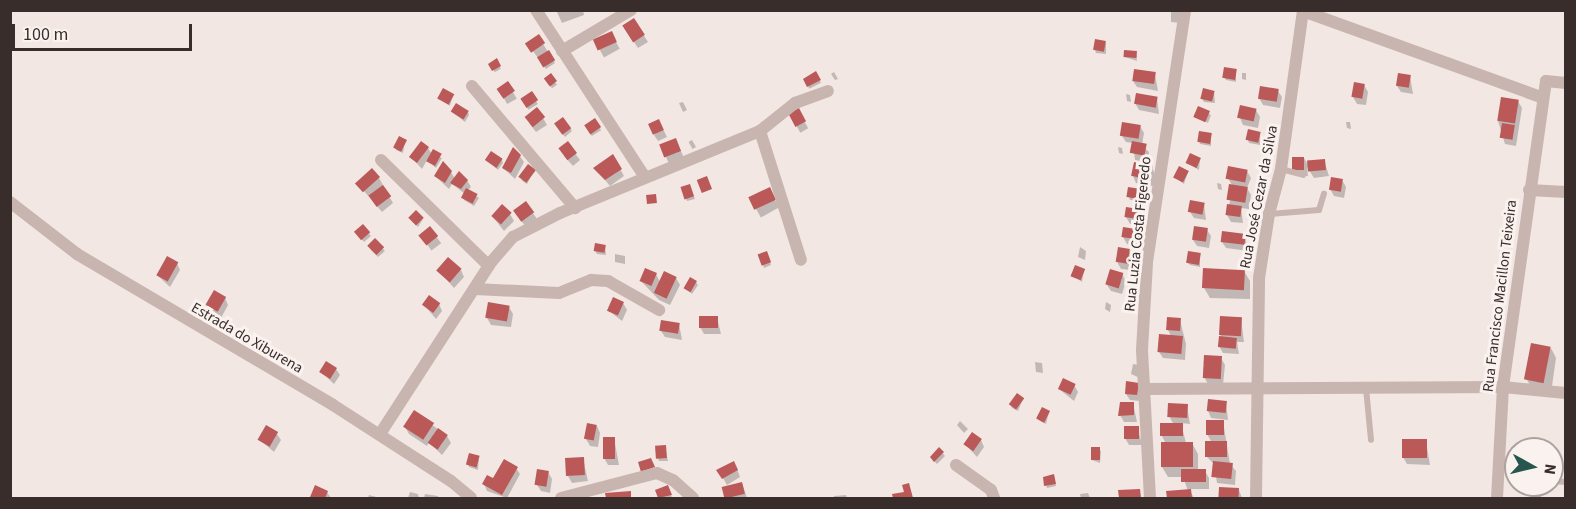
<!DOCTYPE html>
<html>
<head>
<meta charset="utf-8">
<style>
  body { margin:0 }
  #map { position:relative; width:1576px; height:509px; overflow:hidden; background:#f2e7e3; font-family:"Source Sans 3",sans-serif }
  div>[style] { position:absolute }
  .shadow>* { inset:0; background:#0003; transform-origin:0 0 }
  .building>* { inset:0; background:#ba5958; transform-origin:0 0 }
  .service>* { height:6px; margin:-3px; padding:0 3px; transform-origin:3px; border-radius:3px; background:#c9b5af }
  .minor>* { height:12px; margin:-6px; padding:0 6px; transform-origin:6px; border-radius:6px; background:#c9b5af }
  span { translate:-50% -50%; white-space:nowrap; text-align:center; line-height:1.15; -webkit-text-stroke:6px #f9f2ef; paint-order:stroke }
  .street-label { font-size:15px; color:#392d2c }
  .frame { position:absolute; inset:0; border:12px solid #392d2c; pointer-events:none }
  .north { position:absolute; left:1504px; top:437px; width:60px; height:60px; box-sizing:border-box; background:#f9f2ef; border:2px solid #aca3a1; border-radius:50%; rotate:98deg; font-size:16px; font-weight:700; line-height:24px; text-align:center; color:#392d2c }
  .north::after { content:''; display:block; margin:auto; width:21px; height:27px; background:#26564e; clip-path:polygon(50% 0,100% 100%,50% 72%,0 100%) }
  .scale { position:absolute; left:12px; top:24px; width:180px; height:27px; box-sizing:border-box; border:3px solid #392d2c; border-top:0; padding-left:8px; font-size:18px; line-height:21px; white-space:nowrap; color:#392d2c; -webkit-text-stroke:4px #f9f2ef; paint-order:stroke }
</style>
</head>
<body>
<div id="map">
  <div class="shadow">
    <div style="clip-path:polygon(556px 10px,583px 10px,584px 15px,562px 23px)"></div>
    <div style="clip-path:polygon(1171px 10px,1182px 10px,1181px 23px,1171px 22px)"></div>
    <div style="clip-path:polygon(634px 20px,648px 42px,638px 48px,628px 33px)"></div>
    <div style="left:611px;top:33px;width:18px;height:18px;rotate:61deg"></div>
    <div style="clip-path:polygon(538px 36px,555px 63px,546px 69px,527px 43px)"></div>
    <div style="clip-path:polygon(1106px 42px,1106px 54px,1096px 53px,1095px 50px)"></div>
    <div style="clip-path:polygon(1136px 52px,1137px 61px,1125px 57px)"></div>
    <div style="left:496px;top:60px;width:10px;height:7px;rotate:61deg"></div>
    <div style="clip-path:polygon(1236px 70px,1236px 82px,1226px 80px,1224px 77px)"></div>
    <div style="clip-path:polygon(834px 72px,838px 79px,835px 80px,831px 74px)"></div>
    <div style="left:816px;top:73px;width:11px;height:13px;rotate:63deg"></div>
    <div style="clip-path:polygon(1242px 73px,1246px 73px,1246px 80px,1242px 79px)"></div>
    <div style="clip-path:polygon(1155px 74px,1158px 91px,1137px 87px,1133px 81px)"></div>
    <div style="left:550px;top:75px;width:12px;height:6px;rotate:55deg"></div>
    <div style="clip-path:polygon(1410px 76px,1413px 94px,1401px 92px,1397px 86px)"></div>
    <div style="left:508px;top:83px;width:18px;height:11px;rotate:61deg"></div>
    <div style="clip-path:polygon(1364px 85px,1368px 92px,1366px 105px,1357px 104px,1353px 97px)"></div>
    <div style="clip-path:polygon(1278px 91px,1282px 97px,1280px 108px,1263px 105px,1259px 98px)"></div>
    <div style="clip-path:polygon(1214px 92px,1215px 103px,1204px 102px,1202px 99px)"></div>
    <div style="left:531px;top:93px;width:13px;height:11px;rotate:58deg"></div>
    <div style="clip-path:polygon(1126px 94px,1130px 95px,1131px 102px,1127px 101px)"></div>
    <div style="clip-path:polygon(453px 95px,450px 106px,439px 98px)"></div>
    <div style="clip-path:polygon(1157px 99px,1159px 114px,1139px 110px,1135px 103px)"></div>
    <div style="clip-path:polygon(1518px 101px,1522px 108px,1516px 146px,1505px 144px,1498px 121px)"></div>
    <div style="clip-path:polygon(683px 102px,687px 110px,683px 112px,679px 103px)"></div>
    <div style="clip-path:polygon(1199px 108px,1211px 115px,1208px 123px,1196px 116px)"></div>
    <div style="left:798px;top:110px;width:21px;height:9px;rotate:61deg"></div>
    <div style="clip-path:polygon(1256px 110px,1260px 117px,1258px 128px,1243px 125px,1240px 118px)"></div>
    <div style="clip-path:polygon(452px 112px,468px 112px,469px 115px,465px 122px)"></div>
    <div style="clip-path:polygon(543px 118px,547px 125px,536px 132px,529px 123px)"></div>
    <div style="left:595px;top:120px;width:12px;height:11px;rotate:59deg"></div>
    <div style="clip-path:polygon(1346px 122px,1350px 122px,1351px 129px,1347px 128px)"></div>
    <div style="clip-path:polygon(1140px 126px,1144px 133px,1142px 145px,1149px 152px,1148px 162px,1135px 160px,1133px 143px,1126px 142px,1122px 136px)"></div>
    <div style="clip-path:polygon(557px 127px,570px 128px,572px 131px,565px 137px)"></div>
    <div style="clip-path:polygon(662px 127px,667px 137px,658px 141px,654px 135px)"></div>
    <div style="clip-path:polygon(1260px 134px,1260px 145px,1249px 143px,1248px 140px)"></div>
    <div style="clip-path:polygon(1211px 135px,1211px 146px,1200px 144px,1199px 141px)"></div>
    <div style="left:676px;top:140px;width:20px;height:16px;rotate:66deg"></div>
    <div style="left:692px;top:140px;width:8px;height:4px;rotate:60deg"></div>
    <div style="clip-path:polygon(405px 141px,403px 153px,396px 150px,395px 147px)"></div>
    <div style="clip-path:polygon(568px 144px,580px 160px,573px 166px,564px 156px)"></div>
    <div style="clip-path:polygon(1118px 147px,1122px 148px,1123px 154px,1119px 153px)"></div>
    <div style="clip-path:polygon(428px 148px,432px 154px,442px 158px,436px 168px,427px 160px,422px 169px,411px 157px)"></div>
    <div style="clip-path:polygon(520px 156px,524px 162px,515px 179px,503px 168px)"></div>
    <div style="clip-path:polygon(613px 156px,624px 176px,610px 186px,595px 168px)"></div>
    <div style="clip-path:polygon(1304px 158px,1310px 168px,1324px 160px,1329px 176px,1314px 178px,1307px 167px,1308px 176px,1298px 176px,1294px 170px)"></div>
    <div style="clip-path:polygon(1200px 159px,1199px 170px,1187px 163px)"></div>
    <div style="clip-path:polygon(487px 160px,502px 160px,503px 163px,498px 170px)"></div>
    <div style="clip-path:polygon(1152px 167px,1155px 174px,1153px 186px,1136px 183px,1133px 176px)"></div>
    <div style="clip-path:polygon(534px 171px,527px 184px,521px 180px)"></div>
    <div style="clip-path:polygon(1247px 171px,1251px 178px,1247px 188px,1251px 195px,1249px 209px,1241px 208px,1243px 223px,1231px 222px,1227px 215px,1233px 187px,1228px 178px)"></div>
    <div style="clip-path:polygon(451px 172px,455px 179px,467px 180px,471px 187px,468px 190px,479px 198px,474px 206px,464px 200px,465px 194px,452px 184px,449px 189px,435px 176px)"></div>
    <div style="clip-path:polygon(1188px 172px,1184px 184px,1175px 177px)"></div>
    <div style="clip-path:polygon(379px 178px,393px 203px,382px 212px,357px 183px)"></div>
    <div style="clip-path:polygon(1342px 180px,1346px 187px,1344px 198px,1334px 196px,1330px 189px)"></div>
    <div style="clip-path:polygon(1217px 183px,1221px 184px,1222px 190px,1218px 189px)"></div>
    <div style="clip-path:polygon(682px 188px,691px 188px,695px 199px,687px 201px)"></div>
    <div style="left:769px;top:189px;width:21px;height:21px;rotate:61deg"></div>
    <div style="clip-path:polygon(1140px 190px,1141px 201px,1130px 200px,1129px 197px)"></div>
    <div style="clip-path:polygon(526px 203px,537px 219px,526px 227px,519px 218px)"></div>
    <div style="clip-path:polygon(1204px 204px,1206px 220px,1194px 218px,1190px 212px)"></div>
    <div style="clip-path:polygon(1144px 212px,1146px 227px,1130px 224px,1126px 217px)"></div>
    <div style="clip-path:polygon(510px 214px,514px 221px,504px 231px,492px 216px)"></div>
    <div style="clip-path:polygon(423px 219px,418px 227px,412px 221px)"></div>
    <div style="clip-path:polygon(363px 226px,371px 236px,364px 242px,358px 235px)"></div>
    <div style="left:430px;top:228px;width:19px;height:12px;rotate:54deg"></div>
    <div style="clip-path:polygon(1207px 230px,1211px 236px,1209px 248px,1197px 246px,1193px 240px)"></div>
    <div style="clip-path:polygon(1141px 231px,1144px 246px,1127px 244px,1123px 237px)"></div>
    <div style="clip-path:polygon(1245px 236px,1248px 251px,1226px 248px,1222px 242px)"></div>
    <div style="clip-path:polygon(375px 240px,385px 251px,378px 257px,370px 249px)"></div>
    <div style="clip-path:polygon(605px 246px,606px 255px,597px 254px,595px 251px)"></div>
    <div style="clip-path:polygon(1080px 247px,1086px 251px,1085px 260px,1078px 257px)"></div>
    <div style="clip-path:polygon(1129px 251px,1133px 257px,1131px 270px,1121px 269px,1117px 262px)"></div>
    <div style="clip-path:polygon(615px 254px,625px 256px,625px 264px,615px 262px)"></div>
    <div style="clip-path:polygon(1200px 254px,1200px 267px,1190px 265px,1188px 263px)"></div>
    <div style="clip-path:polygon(759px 255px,767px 255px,771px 265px,764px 268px)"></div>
    <div style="clip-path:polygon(177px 263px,180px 270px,170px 287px,157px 275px)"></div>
    <div style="clip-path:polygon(438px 270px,461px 270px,464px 277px,454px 288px)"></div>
    <div style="clip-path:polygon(1084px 270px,1082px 282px,1072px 275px)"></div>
    <div style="clip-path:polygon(1244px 271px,1250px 281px,1250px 299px,1210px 298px,1204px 288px)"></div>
    <div style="clip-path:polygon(656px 274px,660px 282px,676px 278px,680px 285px,670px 305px,659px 300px,641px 281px)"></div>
    <div style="clip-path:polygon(1122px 274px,1126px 281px,1122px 294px,1111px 291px,1107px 285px)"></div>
    <div style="clip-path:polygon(696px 282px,698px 285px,692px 294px,686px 289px)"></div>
    <div style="clip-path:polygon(225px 298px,228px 305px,221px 318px,207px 305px)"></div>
    <div style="clip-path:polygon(1106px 302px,1111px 305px,1110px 312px,1105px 309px)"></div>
    <div style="clip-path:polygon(623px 303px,627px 310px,622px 321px,609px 311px)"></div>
    <div style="clip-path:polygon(439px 304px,442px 311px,436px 319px,424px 305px)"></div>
    <div style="clip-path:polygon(509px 307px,513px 314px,511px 327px,491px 325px,487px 318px)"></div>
    <div style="clip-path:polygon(717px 317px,721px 334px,704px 334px,700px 327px)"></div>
    <div style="clip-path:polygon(1241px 318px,1244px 342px,1237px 342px,1239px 354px,1223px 353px,1219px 346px,1221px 334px)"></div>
    <div style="clip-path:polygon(1180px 320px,1186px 344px,1185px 360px,1163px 358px,1159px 352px,1171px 336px,1168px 330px)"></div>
    <div style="clip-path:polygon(679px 324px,682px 340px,665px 337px,661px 331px)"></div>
    <div style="clip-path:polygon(1551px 348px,1556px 358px,1551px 393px,1533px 390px,1527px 380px)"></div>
    <div style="clip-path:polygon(1221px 358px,1225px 365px,1223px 385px,1208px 384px,1204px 377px)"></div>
    <div style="clip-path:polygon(1035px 362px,1042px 363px,1043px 373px,1036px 372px)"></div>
    <div style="clip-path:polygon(1133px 364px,1139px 365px,1140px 378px,1131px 374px)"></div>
    <div style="clip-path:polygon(336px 369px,340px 375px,334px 384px,321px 372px)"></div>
    <div style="clip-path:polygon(1138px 384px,1140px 401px,1130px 400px,1126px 394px)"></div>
    <div style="clip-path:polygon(1074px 385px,1078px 392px,1074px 401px,1059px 389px)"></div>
    <div style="clip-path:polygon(1023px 399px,1018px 411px,1012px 408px,1011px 405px)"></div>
    <div style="clip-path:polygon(1226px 402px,1228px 420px,1211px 418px,1208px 411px)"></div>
    <div style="clip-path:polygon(1133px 403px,1137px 422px,1124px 422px,1120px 415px)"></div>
    <div style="clip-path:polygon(1187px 406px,1190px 424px,1181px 423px,1186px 443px,1192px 443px,1198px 454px,1198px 471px,1205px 471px,1209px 478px,1209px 489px,1189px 489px,1194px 498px,1168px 498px,1168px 492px,1188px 491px,1183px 477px,1168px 477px,1162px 467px,1162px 444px,1166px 444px,1162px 436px,1174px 425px,1169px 416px)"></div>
    <div style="clip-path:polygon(415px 412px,447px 436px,451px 443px,442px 455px,429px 442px,427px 446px,409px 434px,405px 427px)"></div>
    <div style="clip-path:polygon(1049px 412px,1046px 424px,1040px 421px,1038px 418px)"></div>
    <div style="clip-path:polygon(960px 421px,968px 429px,964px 433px,957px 425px)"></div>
    <div style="clip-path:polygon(1223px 421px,1230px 464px,1236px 471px,1235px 485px,1217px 483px,1214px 464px,1207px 457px,1212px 443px,1207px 434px)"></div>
    <div style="clip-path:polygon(597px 426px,600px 433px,598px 447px,590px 446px,586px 439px)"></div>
    <div style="clip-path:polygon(1138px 428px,1142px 445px,1129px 445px,1125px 438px)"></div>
    <div style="clip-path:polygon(277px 434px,281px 440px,274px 452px,259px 439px)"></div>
    <div style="clip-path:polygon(614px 438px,619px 465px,608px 465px,604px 458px)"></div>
    <div style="clip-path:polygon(981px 440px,984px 447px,977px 457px,965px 444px)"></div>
    <div style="clip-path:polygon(1426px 441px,1430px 465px,1407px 464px,1403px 457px)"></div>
    <div style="clip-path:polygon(665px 447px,668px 461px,659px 461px,658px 458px)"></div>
    <div style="clip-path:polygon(1092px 448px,1101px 451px,1100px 463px,1092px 460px)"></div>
    <div style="clip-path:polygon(939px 449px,945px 456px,937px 464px,933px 460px)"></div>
    <div style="clip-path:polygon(479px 457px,478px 470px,469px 467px,468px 464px)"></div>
    <div style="clip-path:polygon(583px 459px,588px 481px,572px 483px,568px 476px)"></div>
    <div style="clip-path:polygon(516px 468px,520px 474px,507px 498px,487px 491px,484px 484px)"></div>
    <div style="clip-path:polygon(737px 469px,740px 477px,727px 485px,719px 471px)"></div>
    <div style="clip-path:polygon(548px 472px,552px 479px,550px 493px,541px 491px,537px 485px)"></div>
    <div style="clip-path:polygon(1053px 476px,1056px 486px,1047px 488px,1046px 485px)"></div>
    <div style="clip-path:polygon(742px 483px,747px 498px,726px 498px,724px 488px)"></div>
    <div style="clip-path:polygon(1221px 489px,1239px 490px,1242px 498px,1220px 498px)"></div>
    <div style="clip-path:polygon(669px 490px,672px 498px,660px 498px,657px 491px)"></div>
    <div style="clip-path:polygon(327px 492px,331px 498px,312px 497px)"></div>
    <div style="clip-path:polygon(410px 492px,418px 494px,419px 498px,408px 498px)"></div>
    <div style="clip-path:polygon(1088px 493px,1090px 498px,1081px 498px,1080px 494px)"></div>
    <div style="clip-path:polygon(425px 494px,438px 496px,439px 498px,424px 498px)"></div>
    <div style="clip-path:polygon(369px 495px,380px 498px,368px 498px)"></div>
    <div style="clip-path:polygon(846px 495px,847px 498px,834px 498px,834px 496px)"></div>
  </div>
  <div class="building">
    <div style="left:634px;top:18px;width:20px;height:14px;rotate:57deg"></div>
    <div style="left:612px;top:31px;width:12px;height:21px;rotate:66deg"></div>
    <div style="left:539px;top:34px;width:11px;height:17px;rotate:56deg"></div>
    <div style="left:1095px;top:39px;width:11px;height:11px;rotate:10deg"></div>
    <div style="left:549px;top:50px;width:12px;height:14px;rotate:59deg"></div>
    <div style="left:1124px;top:50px;width:13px;height:7px;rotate:4deg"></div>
    <div style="clip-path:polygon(497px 58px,501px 66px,492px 71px,488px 64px)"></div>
    <div style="left:1224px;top:67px;width:13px;height:11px;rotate:9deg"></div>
    <div style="left:1134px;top:69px;width:22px;height:12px;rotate:8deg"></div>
    <div style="clip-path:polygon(816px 71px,821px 80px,807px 87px,803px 79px)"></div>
    <div style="left:551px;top:73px;width:10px;height:9px;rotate:53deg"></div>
    <div style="left:1398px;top:73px;width:13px;height:13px;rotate:9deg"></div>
    <div style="left:508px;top:81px;width:12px;height:14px;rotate:55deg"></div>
    <div style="left:1354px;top:82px;width:11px;height:15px;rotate:10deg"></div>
    <div style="left:1260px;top:86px;width:19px;height:13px;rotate:9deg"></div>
    <div style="left:443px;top:88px;width:13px;height:12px;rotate:29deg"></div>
    <div style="left:1203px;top:88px;width:12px;height:11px;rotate:14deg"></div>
    <div style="left:532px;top:91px;width:11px;height:14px;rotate:56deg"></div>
    <div style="left:1136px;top:93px;width:22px;height:11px;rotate:10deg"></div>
    <div style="left:1501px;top:97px;width:18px;height:24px;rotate:9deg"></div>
    <div style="left:456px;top:103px;width:15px;height:10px;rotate:32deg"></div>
    <div style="left:1240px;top:105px;width:17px;height:13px;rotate:13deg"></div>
    <div style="left:1198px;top:106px;width:13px;height:12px;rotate:23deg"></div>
    <div style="left:537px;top:107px;width:13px;height:16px;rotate:51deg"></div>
    <div style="left:799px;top:108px;width:15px;height:12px;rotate:62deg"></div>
    <div style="left:563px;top:117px;width:14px;height:11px;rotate:54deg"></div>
    <div style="left:595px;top:118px;width:11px;height:13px;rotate:56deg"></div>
    <div style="left:659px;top:119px;width:12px;height:12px;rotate:66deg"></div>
    <div style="left:1122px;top:122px;width:19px;height:14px;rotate:9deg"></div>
    <div style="left:1502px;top:123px;width:13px;height:15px;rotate:9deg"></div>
    <div style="left:1248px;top:129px;width:13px;height:11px;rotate:13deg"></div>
    <div style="left:1199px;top:131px;width:13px;height:11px;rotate:9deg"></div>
    <div style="left:399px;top:136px;width:9px;height:13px;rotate:27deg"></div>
    <div style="left:676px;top:138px;width:14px;height:18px;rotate:69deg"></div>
    <div style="left:421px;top:141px;width:10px;height:20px;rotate:37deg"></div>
    <div style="left:568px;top:141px;width:15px;height:12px;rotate:53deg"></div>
    <div style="left:1132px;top:141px;width:15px;height:12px;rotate:11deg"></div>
    <div style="clip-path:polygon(513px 147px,521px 155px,511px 173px,502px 168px)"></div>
    <div style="left:433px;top:149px;width:10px;height:14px;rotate:29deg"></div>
    <div style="left:491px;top:151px;width:14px;height:11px;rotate:34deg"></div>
    <div style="left:1190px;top:153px;width:12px;height:11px;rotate:24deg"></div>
    <div style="clip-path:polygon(613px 154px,622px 169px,605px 180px,593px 168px)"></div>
    <div style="left:1292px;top:157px;width:12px;height:13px"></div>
    <div style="left:1325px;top:159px;width:11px;height:18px;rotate:85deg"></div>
    <div style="clip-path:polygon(443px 161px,452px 171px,445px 183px,434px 176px)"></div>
    <div style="left:1134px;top:162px;width:19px;height:14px;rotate:12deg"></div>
    <div style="left:528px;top:164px;width:10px;height:16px;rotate:37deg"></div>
    <div style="left:1179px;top:166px;width:11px;height:13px;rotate:27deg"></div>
    <div style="left:1228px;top:166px;width:20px;height:13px;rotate:11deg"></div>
    <div style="left:372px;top:168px;width:12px;height:23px;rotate:48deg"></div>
    <div style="clip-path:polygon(459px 171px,468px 180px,461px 189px,450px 183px)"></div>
    <div style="left:707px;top:176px;width:14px;height:11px;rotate:69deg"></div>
    <div style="left:1331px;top:177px;width:12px;height:13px;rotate:9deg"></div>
    <div style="left:690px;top:184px;width:13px;height:10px;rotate:72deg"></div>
    <div style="left:1229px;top:184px;width:19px;height:16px;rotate:9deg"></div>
    <div style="left:383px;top:185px;width:14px;height:18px;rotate:54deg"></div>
    <div style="left:770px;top:187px;width:14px;height:24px;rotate:65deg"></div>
    <div style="left:1128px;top:187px;width:13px;height:10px;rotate:9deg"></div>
    <div style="left:466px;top:188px;width:13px;height:11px;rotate:27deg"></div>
    <div style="left:656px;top:194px;width:9px;height:10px;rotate:84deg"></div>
    <div style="left:1190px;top:200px;width:15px;height:12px;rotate:11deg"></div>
    <div style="left:526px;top:201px;width:14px;height:16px;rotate:54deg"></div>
    <div style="left:502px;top:204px;width:13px;height:16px;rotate:42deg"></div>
    <div style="left:1227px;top:204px;width:15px;height:11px;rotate:8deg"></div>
    <div style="left:1126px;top:207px;width:19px;height:10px;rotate:9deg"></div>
    <div style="left:416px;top:210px;width:11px;height:11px;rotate:45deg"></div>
    <div style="left:363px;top:224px;width:11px;height:12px;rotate:49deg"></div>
    <div style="left:430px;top:226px;width:13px;height:15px;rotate:51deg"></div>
    <div style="left:1194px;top:226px;width:14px;height:14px;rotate:8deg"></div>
    <div style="left:1123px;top:227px;width:19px;height:10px;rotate:9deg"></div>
    <div style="left:1222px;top:231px;width:24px;height:11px;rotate:7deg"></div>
    <div style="left:375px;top:238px;width:13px;height:11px;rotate:45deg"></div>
    <div style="left:595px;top:243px;width:11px;height:8px;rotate:10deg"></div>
    <div style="left:1118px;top:247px;width:12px;height:15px;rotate:9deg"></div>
    <div style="left:767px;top:251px;width:12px;height:10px;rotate:70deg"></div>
    <div style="left:1188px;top:251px;width:13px;height:12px;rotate:9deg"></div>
    <div style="left:167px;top:256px;width:13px;height:22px;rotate:29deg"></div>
    <div style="left:448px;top:257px;width:18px;height:18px;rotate:41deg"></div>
    <div style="left:1075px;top:265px;width:11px;height:12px;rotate:22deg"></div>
    <div style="left:645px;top:268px;width:13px;height:14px;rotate:23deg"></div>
    <div style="left:1203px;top:268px;width:42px;height:20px;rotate:3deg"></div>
    <div style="left:1110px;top:269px;width:14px;height:16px;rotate:17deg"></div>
    <div style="left:664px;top:271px;width:14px;height:24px;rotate:25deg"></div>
    <div style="left:690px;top:277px;width:8px;height:13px;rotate:30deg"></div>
    <div style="left:214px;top:290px;width:14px;height:17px;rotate:30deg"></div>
    <div style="left:429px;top:295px;width:14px;height:12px;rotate:36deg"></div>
    <div style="left:613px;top:297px;width:12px;height:15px;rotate:24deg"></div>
    <div style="left:488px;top:302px;width:22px;height:16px;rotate:10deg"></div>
    <div style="left:699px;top:316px;width:19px;height:12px"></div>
    <div style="left:1220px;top:316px;width:22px;height:19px;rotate:3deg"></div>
    <div style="left:1167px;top:317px;width:14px;height:13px;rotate:4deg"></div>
    <div style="left:661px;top:320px;width:19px;height:11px;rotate:9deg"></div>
    <div style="left:1159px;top:334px;width:24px;height:18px;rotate:5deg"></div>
    <div style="left:1219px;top:336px;width:18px;height:11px;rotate:6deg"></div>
    <div style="left:1531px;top:343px;width:20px;height:37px;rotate:11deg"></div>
    <div style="left:1204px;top:355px;width:18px;height:23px;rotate:3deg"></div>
    <div style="left:326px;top:361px;width:13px;height:13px;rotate:32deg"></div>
    <div style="left:1063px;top:378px;width:14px;height:12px;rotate:25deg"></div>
    <div style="clip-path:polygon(1126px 381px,1139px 383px,1137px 395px,1125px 394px)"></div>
    <div style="left:1017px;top:393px;width:9px;height:14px;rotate:36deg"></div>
    <div style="left:1208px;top:399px;width:19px;height:12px;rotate:6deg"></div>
    <div style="clip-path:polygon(1120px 402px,1134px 402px,1134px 415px,1118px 416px)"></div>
    <div style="left:1168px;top:403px;width:20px;height:14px;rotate:3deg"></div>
    <div style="left:1042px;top:407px;width:9px;height:13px;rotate:27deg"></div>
    <div style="left:414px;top:410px;width:24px;height:20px;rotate:33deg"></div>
    <div style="left:1206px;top:420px;width:18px;height:15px"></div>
    <div style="left:587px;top:423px;width:10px;height:16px;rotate:11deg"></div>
    <div style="left:1160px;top:423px;width:23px;height:13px"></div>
    <div style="left:266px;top:425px;width:14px;height:17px;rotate:30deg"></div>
    <div style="left:1124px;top:426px;width:15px;height:13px"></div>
    <div style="left:438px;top:428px;width:12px;height:18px;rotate:35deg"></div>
    <div style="left:972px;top:432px;width:12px;height:15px;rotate:35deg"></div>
    <div style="left:603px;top:437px;width:12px;height:22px"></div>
    <div style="left:1402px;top:439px;width:25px;height:19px"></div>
    <div style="left:1227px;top:441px;width:16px;height:22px;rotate:90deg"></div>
    <div style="left:1161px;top:442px;width:32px;height:25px"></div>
    <div style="left:666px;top:445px;width:13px;height:11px;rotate:86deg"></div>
    <div style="clip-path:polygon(939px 447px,944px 452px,934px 462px,930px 457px)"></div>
    <div style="left:1091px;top:447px;width:9px;height:13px"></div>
    <div style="left:469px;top:453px;width:11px;height:12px;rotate:15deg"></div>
    <div style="left:584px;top:457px;width:18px;height:19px;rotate:87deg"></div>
    <div style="clip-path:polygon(651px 458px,655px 467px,641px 472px,638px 462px)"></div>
    <div style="clip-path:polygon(504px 459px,518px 467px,502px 495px,482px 484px,487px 475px,493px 478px)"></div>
    <div style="clip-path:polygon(734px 461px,738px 470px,722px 479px,716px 470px)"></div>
    <div style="left:1213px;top:461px;width:20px;height:16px;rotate:6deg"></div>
    <div style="left:537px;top:469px;width:12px;height:16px;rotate:9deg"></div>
    <div style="left:1181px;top:469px;width:25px;height:13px"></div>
    <div style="clip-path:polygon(1054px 474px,1056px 484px,1044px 486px,1043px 477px)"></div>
    <div style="left:742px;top:482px;width:12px;height:21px;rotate:76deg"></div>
    <div style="clip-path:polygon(909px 483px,913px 498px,893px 498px,892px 494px,904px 492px,902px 485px)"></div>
    <div style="clip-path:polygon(315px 485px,328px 491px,325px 498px,310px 497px)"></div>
    <div style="clip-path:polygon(668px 485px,672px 495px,658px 498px,655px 490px)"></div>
    <div style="left:1219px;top:487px;width:20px;height:11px;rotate:3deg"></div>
    <div style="clip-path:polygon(1140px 489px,1141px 498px,1119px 498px,1118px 490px)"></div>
    <div style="clip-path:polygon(1191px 489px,1192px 498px,1167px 498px,1166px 491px)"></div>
    <div style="clip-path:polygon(631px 491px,631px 498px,606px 498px,605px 493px)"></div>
  </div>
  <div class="service">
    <div style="left:1281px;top:169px;width:23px;rotate:15deg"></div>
    <div style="left:1269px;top:214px;width:50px;rotate:-4.6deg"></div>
    <div style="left:1319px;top:210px;width:17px;rotate:-73deg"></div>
    <div style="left:1366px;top:388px;width:52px;rotate:84.5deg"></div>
    <div style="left:1552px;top:481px;width:14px;rotate:4deg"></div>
    <div style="left:1538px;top:498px;width:13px;rotate:-86deg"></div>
  </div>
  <div class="minor">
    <div style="left:536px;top:10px;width:199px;rotate:56.9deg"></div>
    <div style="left:1303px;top:11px;width:255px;rotate:19.9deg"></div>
    <div style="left:562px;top:51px;width:80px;rotate:-30.7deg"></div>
    <div style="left:472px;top:86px;width:160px;rotate:49.8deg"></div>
    <div style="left:760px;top:131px;width:135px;rotate:72.4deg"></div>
    <div style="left:381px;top:160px;width:151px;rotate:44.5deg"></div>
    <div style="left:1529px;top:190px;width:37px;rotate:3deg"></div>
    <div style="left:10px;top:202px;width:85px;rotate:37.8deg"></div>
    <div style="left:77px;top:254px;width:297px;rotate:30.5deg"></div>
    <div style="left:333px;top:405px;width:140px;rotate:32.8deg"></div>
    <div style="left:451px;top:481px;width:26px;rotate:40deg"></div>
    <div style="left:475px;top:289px;width:84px;rotate:2.7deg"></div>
    <div style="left:559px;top:293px;width:35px;rotate:-22deg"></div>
    <div style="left:591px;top:280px;width:17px;rotate:3deg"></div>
    <div style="left:608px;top:281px;width:59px;rotate:29.6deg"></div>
    <div style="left:1144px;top:389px;width:359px;rotate:-0.3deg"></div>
    <div style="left:1503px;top:387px;width:63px;rotate:5.4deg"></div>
    <div style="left:380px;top:434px;width:206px;rotate:-57.1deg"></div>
    <div style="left:492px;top:261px;width:32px;rotate:-49deg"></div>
    <div style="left:513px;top:237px;width:53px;rotate:-27.1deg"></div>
    <div style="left:560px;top:213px;width:216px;rotate:-22.3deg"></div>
    <div style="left:760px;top:131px;width:45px;rotate:-38.7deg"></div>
    <div style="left:795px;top:103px;width:35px;rotate:-20deg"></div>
    <div style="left:956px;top:465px;width:43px;rotate:35.5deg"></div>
    <div style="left:991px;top:490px;width:9px;rotate:69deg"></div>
    <div style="left:561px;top:498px;width:99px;rotate:-14.6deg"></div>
    <div style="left:657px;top:473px;width:17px;rotate:24deg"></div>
    <div style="left:673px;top:480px;width:27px;rotate:42deg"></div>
    <div style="left:1150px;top:498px;width:148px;rotate:-93.1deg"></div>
    <div style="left:1142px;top:350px;width:88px;rotate:-86.7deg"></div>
    <div style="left:1147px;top:262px;width:255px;rotate:-81.4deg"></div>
    <div style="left:1256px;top:498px;width:220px;rotate:-89.2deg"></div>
    <div style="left:1259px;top:278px;width:65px;rotate:-81.1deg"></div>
    <div style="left:1269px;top:214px;width:47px;rotate:-75.1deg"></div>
    <div style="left:1281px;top:169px;width:161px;rotate:-82.1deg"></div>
    <div style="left:1497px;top:498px;width:111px;rotate:-86.9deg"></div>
    <div style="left:1503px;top:387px;width:309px;rotate:-82deg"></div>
    <div style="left:1546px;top:81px;width:20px;rotate:6deg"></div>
  </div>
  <div class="street-label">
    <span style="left:1259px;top:197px;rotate:-79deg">Rua José Cezar da Silva</span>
    <span style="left:1138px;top:234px;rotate:-84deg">Rua Luzia Costa Figeredo</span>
    <span style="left:1500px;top:296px;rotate:-83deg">Rua Francisco Macillon Teixeira</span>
    <span style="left:247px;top:338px;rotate:30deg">Estrada do Xiburena</span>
  </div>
  <div class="frame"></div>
  <div class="north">N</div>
  <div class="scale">100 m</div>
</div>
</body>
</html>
